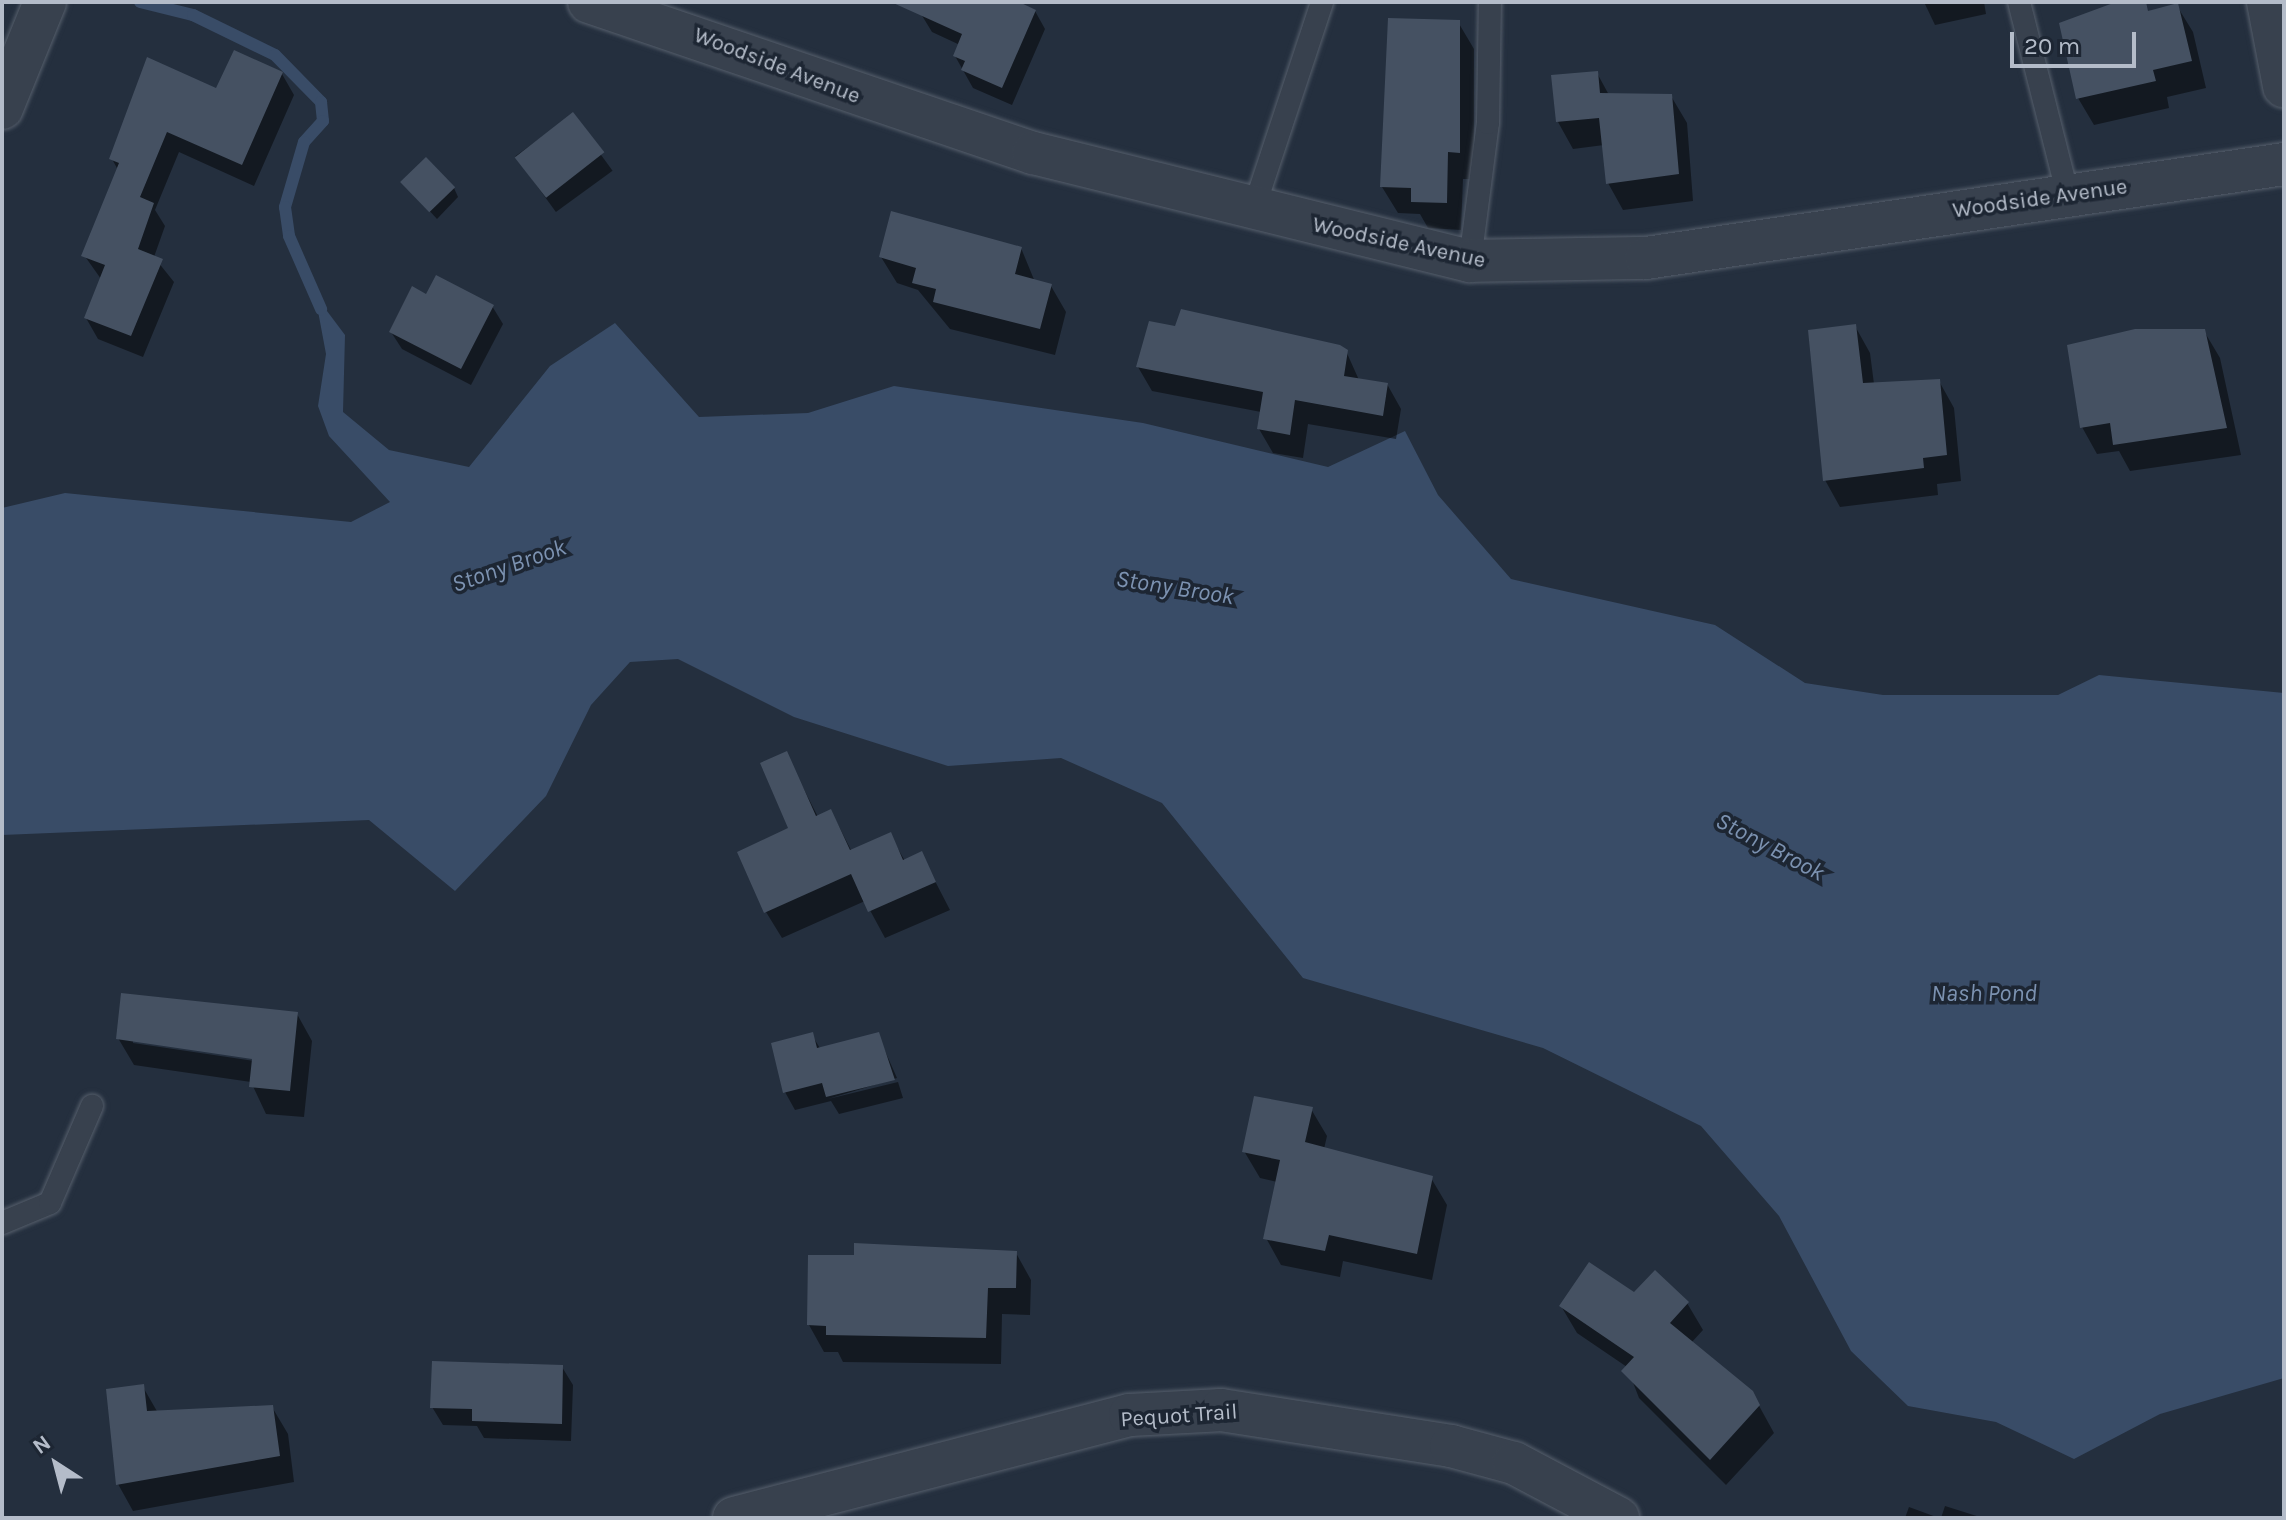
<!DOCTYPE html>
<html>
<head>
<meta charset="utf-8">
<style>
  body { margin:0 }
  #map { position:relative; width:2286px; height:1520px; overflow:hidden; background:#242f3e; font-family:Karla,sans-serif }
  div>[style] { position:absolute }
  .water>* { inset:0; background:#394c67 }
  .shadow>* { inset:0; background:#0007; transform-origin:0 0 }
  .stream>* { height:12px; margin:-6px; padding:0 6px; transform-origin:6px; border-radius:6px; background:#394c67 }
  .building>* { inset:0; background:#455162; transform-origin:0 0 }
  .roads { filter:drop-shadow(0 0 2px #565f6c) drop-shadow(0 0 2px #565f6c) }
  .service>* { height:22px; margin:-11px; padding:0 11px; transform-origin:11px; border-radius:11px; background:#38414e }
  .minor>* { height:42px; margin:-21px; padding:0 21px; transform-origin:21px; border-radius:21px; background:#38414e }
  span { translate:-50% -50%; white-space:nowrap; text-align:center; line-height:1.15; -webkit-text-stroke:7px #1d2633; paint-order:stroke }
  .street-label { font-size:22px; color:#b4bcc9 }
  .water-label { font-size:24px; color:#7c92b1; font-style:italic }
  .frame { position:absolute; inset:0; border:4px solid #b4bcc9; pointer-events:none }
  .north { position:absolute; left:16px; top:1424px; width:80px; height:80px; -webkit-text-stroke:6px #1d2633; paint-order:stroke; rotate:324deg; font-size:22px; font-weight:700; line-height:32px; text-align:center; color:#b4bcc9 }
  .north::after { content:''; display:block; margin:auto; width:28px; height:36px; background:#b4bcc9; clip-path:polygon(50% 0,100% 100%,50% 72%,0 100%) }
  .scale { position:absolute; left:2010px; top:32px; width:126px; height:36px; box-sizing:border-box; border:4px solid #b4bcc9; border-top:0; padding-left:10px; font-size:24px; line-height:28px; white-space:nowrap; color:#b4bcc9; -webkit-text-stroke:6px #1d2633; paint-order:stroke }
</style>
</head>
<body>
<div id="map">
  <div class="water">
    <div style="clip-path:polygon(315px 295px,345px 335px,343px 412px,389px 450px,469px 467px,550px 366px,615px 323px,699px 417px,808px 413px,894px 386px,1143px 423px,1328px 467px,1405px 431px,1438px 495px,1511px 579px,1715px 625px,1805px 683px,1883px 695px,2058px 695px,2099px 675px,2284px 693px,2284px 1378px,2160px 1414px,2074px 1459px,1996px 1422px,1908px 1406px,1851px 1351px,1779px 1216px,1701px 1126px,1543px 1048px,1303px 978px,1162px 803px,1061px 758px,948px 766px,794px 717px,678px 659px,630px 662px,591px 705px,546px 796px,455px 891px,369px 820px,2px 835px,2px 508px,65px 493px,351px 522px,390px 502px,329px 436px,318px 406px,326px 354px)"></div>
  </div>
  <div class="shadow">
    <div style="clip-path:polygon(927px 2px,1015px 2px,1035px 11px,1045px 29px,1012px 105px,973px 88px,955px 56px,960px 45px,932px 32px,921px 14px)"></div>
    <div style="clip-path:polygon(1924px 2px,1984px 2px,1986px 14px,1935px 25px)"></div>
    <div style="clip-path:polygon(2127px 2px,2149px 12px,2177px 6px,2193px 32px,2206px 88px,2167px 97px,2169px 108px,2094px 125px,2078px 98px)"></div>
    <div style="clip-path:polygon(1458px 22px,1474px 49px,1474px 179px,1463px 179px,1461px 230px,1428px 228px,1420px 214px,1398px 213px,1382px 187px)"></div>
    <div style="clip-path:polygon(1597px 73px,1609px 95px,1671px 96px,1687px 123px,1693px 201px,1623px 210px,1608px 183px,1604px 145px,1573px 149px,1558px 122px)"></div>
    <div style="clip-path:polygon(282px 74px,294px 95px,254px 186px,179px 152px,155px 210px,165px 226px,154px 257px,174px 282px,143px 357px,98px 339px,86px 318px,101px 279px,84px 255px,118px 170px,112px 159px,218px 90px)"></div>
    <div style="left:572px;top:115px;width:69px;height:70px;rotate:54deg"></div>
    <div style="clip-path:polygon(404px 183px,454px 188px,458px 197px,437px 219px)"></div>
    <div style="clip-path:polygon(1021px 248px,1035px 282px,1051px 286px,1066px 312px,1055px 355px,950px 329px,918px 290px,897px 283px,881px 257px)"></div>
    <div style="clip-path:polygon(427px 296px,492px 306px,503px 324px,471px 385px,402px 349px,391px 332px)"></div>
    <div style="clip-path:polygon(1855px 326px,1870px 353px,1874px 384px,1939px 381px,1954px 408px,1961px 481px,1937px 484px,1938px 495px,1840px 507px,1825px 480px)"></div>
    <div style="clip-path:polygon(2204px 331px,2220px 358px,2241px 455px,2130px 471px,2119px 451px,2097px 454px,2082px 427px)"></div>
    <div style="clip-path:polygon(1346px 351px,1359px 380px,1387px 384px,1401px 409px,1396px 439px,1308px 424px,1303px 458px,1273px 453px,1259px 429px,1261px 412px,1152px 391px,1138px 367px)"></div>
    <div style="clip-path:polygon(786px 754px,818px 817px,831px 811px,852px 852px,890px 835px,905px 861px,921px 854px,950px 910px,885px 938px,865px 901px,782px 938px,766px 912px,790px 830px)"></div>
    <div style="clip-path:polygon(evenodd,297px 1014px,312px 1041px,304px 1117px,266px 1114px,251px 1082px,134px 1065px,118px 1038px,297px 1014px,133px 1039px,262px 1058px,261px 1062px,133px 1043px,133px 1039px)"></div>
    <div style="clip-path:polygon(812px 1035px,821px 1050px,878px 1035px,897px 1078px,828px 1099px,898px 1082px,903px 1098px,839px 1114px,831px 1101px,795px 1110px,785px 1092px)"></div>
    <div style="clip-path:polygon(1311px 1109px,1327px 1136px,1324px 1149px,1431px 1178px,1447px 1205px,1432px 1280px,1343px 1261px,1340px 1277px,1281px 1265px,1266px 1238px,1277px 1182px,1260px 1178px,1244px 1151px)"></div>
    <div style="clip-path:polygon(1016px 1253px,1031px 1280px,1030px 1315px,1002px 1314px,1001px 1364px,843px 1362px,838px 1352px,824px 1352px,809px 1325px)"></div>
    <div style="clip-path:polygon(1634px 1295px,1687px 1303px,1703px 1330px,1691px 1343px,1752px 1393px,1774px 1433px,1726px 1485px,1639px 1398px,1627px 1367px,1577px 1333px,1561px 1306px)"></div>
    <div style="clip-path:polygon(562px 1367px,573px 1385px,571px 1441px,484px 1438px,477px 1426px,443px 1425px,432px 1407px)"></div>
    <div style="clip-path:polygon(143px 1387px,158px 1413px,272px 1407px,288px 1434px,294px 1482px,133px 1511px,118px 1484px)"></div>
    <div style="clip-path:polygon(1945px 1506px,1983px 1518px,1941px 1518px)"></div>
    <div style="clip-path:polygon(1909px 1507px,1939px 1518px,1905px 1518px)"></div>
  </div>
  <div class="stream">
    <div style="left:140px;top:2px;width:55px;rotate:13.8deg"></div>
    <div style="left:193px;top:15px;width:91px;rotate:26deg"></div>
    <div style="left:275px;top:55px;width:66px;rotate:45.6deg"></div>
    <div style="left:321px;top:102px;width:19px;rotate:84deg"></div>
    <div style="left:323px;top:121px;width:28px;rotate:132deg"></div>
    <div style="left:304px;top:142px;width:68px;rotate:106.3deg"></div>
    <div style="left:285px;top:207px;width:29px;rotate:82deg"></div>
    <div style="left:289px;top:236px;width:80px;rotate:66.3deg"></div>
  </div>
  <div class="building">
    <div style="clip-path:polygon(891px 2px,1019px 2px,1036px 10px,1002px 88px,961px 70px,965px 61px,953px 56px,962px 34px)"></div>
    <div style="clip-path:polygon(2116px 2px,2146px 2px,2148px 11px,2178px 3px,2192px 61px,2153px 70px,2156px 81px,2076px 99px,2059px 23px)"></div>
    <div style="clip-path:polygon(1388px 18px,1460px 20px,1460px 153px,1448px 152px,1447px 203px,1411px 202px,1411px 188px,1380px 187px)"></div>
    <div style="clip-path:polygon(234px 50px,283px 72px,242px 165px,167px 132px,140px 197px,154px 203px,138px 249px,163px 259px,131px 336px,84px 318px,105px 265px,81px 256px,119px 163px,109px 159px,147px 57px,216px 88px)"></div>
    <div style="clip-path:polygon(1598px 71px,1600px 93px,1672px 94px,1679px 174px,1606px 184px,1599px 118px,1556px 122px,1551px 75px)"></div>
    <div style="left:573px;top:112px;width:51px;height:74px;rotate:52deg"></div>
    <div style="left:426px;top:157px;width:42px;height:36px;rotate:46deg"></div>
    <div style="clip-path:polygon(891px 211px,1022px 247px,1015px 274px,1052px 284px,1040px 329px,933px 302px,936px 289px,912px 283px,916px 268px,879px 257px)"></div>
    <div style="clip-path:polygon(436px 275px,494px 305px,461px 369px,389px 332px,412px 286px,426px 294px)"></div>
    <div style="clip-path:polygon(1181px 309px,1340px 345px,1348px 350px,1344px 376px,1388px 383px,1383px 416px,1295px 400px,1290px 435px,1257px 429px,1263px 392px,1136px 367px,1149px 321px,1175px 326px)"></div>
    <div style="clip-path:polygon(1856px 324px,1863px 383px,1940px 379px,1947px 455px,1923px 458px,1924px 468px,1823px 481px,1808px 330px)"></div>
    <div style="clip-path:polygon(2135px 329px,2205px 329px,2227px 428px,2113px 445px,2110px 423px,2080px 428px,2067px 345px)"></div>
    <div style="clip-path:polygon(787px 751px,816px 816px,831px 809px,850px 850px,891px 832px,903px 860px,922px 851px,936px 882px,868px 912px,851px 874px,764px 913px,737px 852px,788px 828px,760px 763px)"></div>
    <div style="clip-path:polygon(121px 993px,298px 1012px,290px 1091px,249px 1087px,252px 1059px,116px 1039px)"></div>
    <div style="clip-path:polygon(813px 1032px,817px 1048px,879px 1032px,895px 1080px,826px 1097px,822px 1083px,783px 1093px,771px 1043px)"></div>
    <div style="clip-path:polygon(1254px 1096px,1313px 1107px,1305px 1142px,1433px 1176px,1417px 1254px,1329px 1235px,1325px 1251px,1263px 1239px,1280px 1160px,1242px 1152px)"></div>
    <div style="clip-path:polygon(854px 1243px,1017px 1251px,1016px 1288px,988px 1288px,986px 1338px,826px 1335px,826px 1326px,807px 1325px,808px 1255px,854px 1255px)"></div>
    <div style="clip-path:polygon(1589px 1262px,1634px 1292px,1655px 1270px,1689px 1302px,1670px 1323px,1753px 1391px,1760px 1405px,1710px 1460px,1621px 1371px,1634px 1357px,1559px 1306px)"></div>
    <div style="clip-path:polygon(432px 1361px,563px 1365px,562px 1424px,472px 1421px,472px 1409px,430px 1408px)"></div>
    <div style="clip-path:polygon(144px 1384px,147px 1411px,273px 1405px,280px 1456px,116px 1485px,106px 1389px)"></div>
  </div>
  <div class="roads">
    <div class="service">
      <div style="left:2019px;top:2px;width:199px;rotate:75.8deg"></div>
      <div style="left:1253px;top:211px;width:220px;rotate:-71.7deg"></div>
      <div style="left:1470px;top:261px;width:139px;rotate:-82.6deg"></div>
      <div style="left:1488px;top:123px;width:121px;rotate:-89.1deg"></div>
      <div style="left:2px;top:1223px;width:52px;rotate:-22.6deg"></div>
      <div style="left:50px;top:1203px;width:106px;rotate:-66.6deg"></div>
    </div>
    <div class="minor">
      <div style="left:589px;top:2px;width:469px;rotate:18.8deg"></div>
      <div style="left:1033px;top:153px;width:450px;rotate:13.9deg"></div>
      <div style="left:1470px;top:261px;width:176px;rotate:-1deg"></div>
      <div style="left:1646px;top:258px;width:645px;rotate:-8.38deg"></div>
      <div style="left:2268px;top:2px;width:86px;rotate:79.2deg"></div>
      <div style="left:2px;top:108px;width:114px;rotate:-67.9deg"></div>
      <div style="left:734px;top:1518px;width:409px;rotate:-14.6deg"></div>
      <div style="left:1130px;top:1415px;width:91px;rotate:-3.1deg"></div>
      <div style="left:1221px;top:1410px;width:233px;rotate:8.9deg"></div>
      <div style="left:1451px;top:1446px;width:65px;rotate:15.1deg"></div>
      <div style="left:1514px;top:1463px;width:118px;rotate:27.9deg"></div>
    </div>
  </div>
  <div class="street-label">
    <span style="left:777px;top:66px;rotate:21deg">Woodside Avenue</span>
    <span style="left:2040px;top:199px;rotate:-8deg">Woodside Avenue</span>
    <span style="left:1399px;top:243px;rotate:12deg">Woodside Avenue</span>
    <span style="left:1179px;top:1416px;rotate:-4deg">Pequot Trail</span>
  </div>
  <div class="water-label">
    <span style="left:509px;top:566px;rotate:-19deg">Stony Brook</span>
    <span style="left:1175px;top:588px;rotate:9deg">Stony Brook</span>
    <span style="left:1770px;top:847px;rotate:28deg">Stony Brook</span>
    <span style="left:1984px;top:994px">Nash Pond</span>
  </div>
  <div class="frame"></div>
  <div class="north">N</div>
  <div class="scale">20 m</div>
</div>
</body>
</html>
